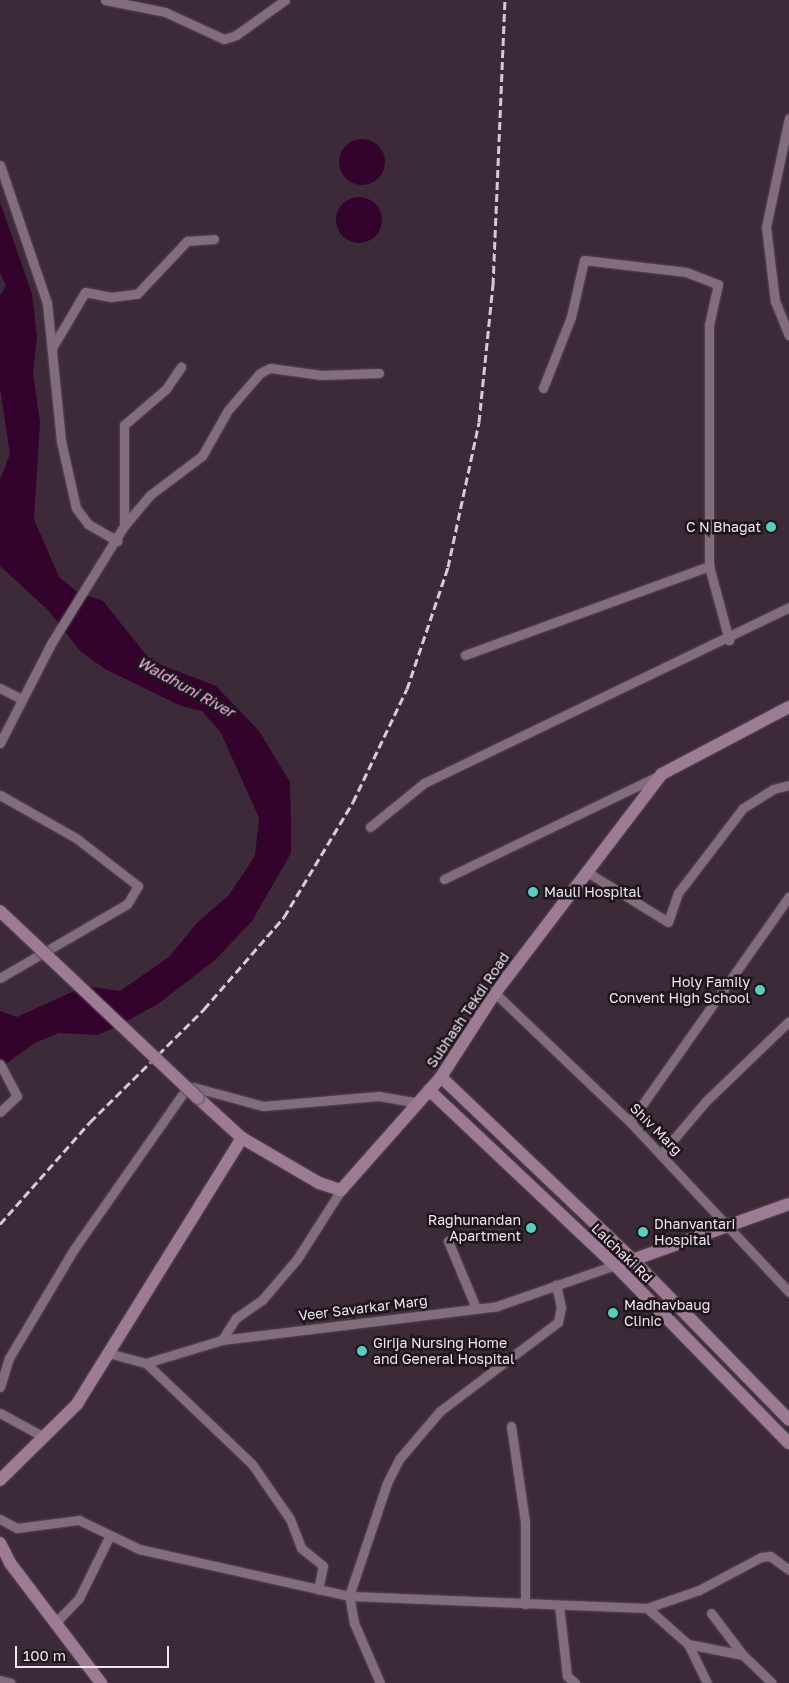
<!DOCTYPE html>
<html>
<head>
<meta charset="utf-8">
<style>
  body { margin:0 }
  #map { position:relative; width:789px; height:1683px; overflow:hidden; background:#3c2a38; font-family:"Golos Text",sans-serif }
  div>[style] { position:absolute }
  .water>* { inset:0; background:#34032d }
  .round { border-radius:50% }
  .roads { filter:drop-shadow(0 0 1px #584955) drop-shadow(0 0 1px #584955) }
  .street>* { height:9px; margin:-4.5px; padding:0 4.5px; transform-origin:4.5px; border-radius:4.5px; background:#826d7d }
  .secondary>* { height:12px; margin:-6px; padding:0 6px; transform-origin:6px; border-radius:6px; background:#9d7b95 }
  .rail>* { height:3px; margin-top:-1.5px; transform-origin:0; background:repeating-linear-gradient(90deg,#d7cad4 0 8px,transparent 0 12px) }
  .bridges { filter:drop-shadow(0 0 1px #584955) drop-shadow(0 0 1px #584955) }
  .secondary-bridge>* { height:12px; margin:-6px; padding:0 6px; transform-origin:6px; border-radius:6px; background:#9d7b95 }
  .dots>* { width:14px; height:14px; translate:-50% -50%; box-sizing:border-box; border:2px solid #1e151c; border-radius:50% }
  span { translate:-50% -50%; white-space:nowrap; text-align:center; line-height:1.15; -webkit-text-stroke:5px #1e151c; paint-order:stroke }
  .poi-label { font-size:14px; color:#f1e5ee }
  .right { translate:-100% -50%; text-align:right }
  .left { translate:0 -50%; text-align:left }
  .street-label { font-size:14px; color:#f1e5ee }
  .water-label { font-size:15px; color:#f5bbe8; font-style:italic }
  .scale { position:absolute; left:15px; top:1646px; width:154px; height:22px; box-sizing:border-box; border:2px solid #f1e5ee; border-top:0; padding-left:6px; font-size:15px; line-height:18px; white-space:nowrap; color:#f1e5ee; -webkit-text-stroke:4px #1e151c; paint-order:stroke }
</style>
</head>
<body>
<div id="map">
  <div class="water">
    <div class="round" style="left:339px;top:139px;width:46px;height:46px"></div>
    <div class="round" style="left:336px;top:197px;width:46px;height:46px"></div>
    <div style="clip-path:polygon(0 202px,32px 294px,37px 337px,33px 373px,40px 422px,34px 519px,59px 577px,77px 592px,103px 601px,151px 661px,216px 686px,259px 731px,290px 782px,291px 822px,291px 853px,252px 921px,215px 960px,158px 1004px,114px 1028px,97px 1035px,59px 1033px,35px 1043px,0 1068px,0 1011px,17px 1017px,85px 986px,120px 991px,169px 957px,197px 923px,229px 895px,255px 856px,259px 818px,221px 733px,202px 711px,181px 706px,105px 669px,80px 651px,48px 610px,0 566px,0 480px,10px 454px,0 388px,0 295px,6px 286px,0 273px)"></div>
  </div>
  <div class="roads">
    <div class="street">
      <div style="left:105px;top:0;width:61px;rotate:11.3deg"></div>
      <div style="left:165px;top:12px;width:65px;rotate:24.6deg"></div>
      <div style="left:224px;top:39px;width:13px;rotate:-18deg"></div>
      <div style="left:236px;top:35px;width:60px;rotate:-35.5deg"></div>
      <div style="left:789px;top:118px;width:111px;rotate:101.9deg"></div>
      <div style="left:766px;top:227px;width:75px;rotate:83.1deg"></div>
      <div style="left:775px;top:301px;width:37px;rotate:68deg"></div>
      <div style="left:0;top:165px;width:146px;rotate:71.2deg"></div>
      <div style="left:47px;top:303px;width:139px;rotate:84.2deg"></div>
      <div style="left:61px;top:441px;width:69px;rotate:77.4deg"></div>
      <div style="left:76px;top:508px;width:20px;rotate:53deg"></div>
      <div style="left:88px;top:524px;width:34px;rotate:30deg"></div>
      <div style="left:52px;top:348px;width:65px;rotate:-59.5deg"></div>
      <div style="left:85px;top:292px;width:26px;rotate:11deg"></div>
      <div style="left:111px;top:297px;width:26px;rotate:-7deg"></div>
      <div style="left:137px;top:294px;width:73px;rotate:-46.7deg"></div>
      <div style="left:187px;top:241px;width:27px;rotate:-4deg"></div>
      <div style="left:543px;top:388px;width:76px;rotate:-68.5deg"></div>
      <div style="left:571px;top:317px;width:58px;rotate:-77.2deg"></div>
      <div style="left:584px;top:260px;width:103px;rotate:6.7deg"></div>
      <div style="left:686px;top:272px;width:34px;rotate:21deg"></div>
      <div style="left:718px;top:284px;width:42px;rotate:102.4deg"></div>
      <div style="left:709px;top:325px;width:241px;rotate:90deg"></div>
      <div style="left:709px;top:566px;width:77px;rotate:74.9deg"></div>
      <div style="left:124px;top:526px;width:101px;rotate:-90deg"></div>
      <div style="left:124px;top:425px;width:55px;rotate:-40.6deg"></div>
      <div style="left:166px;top:389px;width:27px;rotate:-56deg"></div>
      <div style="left:465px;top:655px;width:260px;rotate:-20deg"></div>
      <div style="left:0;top:688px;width:22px;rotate:27deg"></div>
      <div style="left:0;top:743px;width:114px;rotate:-62.8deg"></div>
      <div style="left:52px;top:642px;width:137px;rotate:-58.2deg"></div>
      <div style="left:124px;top:526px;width:40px;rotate:-50deg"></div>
      <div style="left:150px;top:495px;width:65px;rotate:-36.9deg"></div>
      <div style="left:202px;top:456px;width:53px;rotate:-60.5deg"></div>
      <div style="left:228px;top:410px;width:49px;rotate:-49.1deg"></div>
      <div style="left:260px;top:373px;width:11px;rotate:-27deg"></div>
      <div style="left:270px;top:368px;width:52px;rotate:7.7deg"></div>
      <div style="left:322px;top:375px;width:57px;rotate:-2deg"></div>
      <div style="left:0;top:795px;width:87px;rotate:29.5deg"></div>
      <div style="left:76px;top:838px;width:78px;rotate:37.7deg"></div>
      <div style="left:138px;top:886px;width:21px;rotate:121deg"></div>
      <div style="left:127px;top:904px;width:147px;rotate:149.8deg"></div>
      <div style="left:370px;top:827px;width:70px;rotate:-39.2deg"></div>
      <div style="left:424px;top:783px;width:405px;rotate:-25.7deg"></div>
      <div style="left:587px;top:872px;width:95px;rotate:31.7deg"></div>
      <div style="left:668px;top:922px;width:31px;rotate:-71deg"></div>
      <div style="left:678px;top:893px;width:107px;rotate:-52.6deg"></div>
      <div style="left:743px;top:808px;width:36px;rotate:-32deg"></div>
      <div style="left:773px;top:789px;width:16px;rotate:-14deg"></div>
      <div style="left:444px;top:879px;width:237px;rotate:-25.7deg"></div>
      <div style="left:495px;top:993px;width:187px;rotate:43.7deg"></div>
      <div style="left:630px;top:1122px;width:233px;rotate:46.9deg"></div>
      <div style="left:0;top:1064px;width:36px;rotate:62deg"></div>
      <div style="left:17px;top:1096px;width:23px;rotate:137deg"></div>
      <div style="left:630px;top:1122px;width:276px;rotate:-54.8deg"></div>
      <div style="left:661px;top:1154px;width:70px;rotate:-49.7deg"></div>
      <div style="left:706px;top:1101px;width:115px;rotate:-43.9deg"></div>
      <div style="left:448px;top:1241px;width:73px;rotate:67.3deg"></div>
      <div style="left:222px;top:1340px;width:26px;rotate:-58deg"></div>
      <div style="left:236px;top:1318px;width:32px;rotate:-35deg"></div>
      <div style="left:262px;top:1300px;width:54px;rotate:-49.5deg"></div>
      <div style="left:297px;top:1259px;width:82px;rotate:-57.5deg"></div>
      <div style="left:112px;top:1354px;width:35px;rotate:15deg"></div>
      <div style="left:146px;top:1363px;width:79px;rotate:-16.8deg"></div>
      <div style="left:222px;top:1340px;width:277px;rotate:-7deg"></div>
      <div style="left:497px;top:1306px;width:125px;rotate:-19.2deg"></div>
      <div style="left:146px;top:1363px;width:146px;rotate:43.6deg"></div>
      <div style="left:252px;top:1464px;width:67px;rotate:55.4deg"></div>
      <div style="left:290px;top:1519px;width:31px;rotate:69deg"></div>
      <div style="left:301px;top:1548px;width:28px;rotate:39deg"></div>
      <div style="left:323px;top:1566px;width:24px;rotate:102deg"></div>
      <div style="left:0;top:1387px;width:30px;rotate:-73deg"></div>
      <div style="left:9px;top:1358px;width:127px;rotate:-59.2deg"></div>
      <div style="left:74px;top:1249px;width:192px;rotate:-55deg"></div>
      <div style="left:184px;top:1092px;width:10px;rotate:-29deg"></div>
      <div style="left:193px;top:1087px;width:73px;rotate:15.2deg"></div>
      <div style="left:263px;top:1106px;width:116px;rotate:-4.9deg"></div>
      <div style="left:379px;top:1096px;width:39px;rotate:10deg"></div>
      <div style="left:0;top:1413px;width:50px;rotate:28.6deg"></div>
      <div style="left:511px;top:1426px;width:97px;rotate:81.7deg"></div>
      <div style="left:525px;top:1522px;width:82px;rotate:90deg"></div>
      <div style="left:0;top:1519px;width:19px;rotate:28deg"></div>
      <div style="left:17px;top:1528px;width:63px;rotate:-7.4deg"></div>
      <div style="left:79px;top:1520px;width:67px;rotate:25.8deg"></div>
      <div style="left:139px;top:1549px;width:215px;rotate:12.6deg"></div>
      <div style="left:349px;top:1596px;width:298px;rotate:2.3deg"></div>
      <div style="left:647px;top:1608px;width:55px;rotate:41.3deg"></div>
      <div style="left:688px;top:1644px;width:56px;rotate:11.3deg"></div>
      <div style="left:743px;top:1655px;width:40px;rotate:44deg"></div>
      <div style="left:559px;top:1605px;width:71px;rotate:83.6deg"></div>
      <div style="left:567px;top:1676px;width:11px;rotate:41deg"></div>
      <div style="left:647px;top:1608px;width:55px;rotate:-19.1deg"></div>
      <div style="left:699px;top:1590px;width:70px;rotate:-28deg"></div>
      <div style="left:761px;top:1557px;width:9px;rotate:-6deg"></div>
      <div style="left:770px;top:1556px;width:24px;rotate:36deg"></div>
      <div style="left:711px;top:1613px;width:53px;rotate:52.7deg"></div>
      <div style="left:55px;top:1623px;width:35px;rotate:-46deg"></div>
      <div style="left:79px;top:1598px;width:70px;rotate:-63.8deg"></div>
      <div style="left:688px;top:1644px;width:43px;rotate:64deg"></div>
      <div style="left:0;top:1680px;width:11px;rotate:15deg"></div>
      <div style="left:380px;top:1683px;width:65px;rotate:-113.4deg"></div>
      <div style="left:354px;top:1623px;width:27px;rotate:-100deg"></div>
      <div style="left:349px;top:1596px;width:119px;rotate:-71.4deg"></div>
      <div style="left:387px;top:1483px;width:28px;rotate:-63deg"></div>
      <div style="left:400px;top:1458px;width:62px;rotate:-49.6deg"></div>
      <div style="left:440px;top:1411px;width:148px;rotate:-37deg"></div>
      <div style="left:558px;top:1322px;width:15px;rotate:-79deg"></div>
      <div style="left:561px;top:1307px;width:23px;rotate:-103deg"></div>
    </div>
    <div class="secondary">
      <div style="left:441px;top:1077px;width:265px;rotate:43.6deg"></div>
      <div style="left:633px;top:1260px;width:223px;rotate:45.7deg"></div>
      <div style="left:429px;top:1090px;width:255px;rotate:43.3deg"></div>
      <div style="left:615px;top:1265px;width:249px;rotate:45.7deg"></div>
      <div style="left:198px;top:1098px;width:59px;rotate:42.3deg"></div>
      <div style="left:242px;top:1138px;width:89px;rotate:30.3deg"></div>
      <div style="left:319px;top:1183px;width:23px;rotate:18deg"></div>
      <div style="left:341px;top:1190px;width:151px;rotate:-48.5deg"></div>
      <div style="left:441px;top:1077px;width:100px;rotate:-57.3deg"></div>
      <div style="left:495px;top:993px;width:275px;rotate:-52.7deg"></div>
      <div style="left:662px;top:774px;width:144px;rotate:-27.8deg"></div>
      <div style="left:627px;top:1262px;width:172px;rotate:-19.7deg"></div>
      <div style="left:0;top:1480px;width:108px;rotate:-44.6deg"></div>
      <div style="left:77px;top:1404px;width:313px;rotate:-58.2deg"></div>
      <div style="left:0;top:1543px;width:22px;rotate:63deg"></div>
      <div style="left:10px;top:1563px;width:151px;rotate:52.8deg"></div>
    </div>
  </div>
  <div class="rail">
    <div style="left:0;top:1224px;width:136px;rotate:-48.6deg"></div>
    <div style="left:90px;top:1122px;width:161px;rotate:-44.7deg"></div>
    <div style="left:204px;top:1009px;width:122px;rotate:-49deg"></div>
    <div style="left:284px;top:917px;width:134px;rotate:-59deg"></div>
    <div style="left:353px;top:802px;width:125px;rotate:-64.5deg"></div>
    <div style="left:407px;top:689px;width:129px;rotate:-71.4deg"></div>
    <div style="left:448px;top:567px;width:148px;rotate:-77.9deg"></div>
    <div style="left:479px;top:422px;width:138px;rotate:-84.2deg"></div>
    <div style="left:493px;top:285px;width:285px;rotate:-87.6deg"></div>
  </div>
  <div class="bridges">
    <div class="secondary-bridge">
      <div style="left:0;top:911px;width:272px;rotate:43.4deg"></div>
    </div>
  </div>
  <div class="dots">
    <div style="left:771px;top:527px;background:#58cec0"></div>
    <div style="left:533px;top:892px;background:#58cec0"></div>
    <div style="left:760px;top:990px;background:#58cec0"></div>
    <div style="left:531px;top:1228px;background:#58cec0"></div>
    <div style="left:643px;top:1232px;background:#58cec0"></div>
    <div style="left:613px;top:1313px;background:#58cec0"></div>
    <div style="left:362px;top:1351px;background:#58cec0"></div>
  </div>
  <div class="poi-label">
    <span class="right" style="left:761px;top:527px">C N Bhagat</span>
    <span class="left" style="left:544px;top:892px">Mauli Hospital</span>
    <span class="right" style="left:750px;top:990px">Holy Family<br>Convent High School</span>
    <span class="right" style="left:521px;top:1228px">Raghunandan<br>Apartment</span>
    <span class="left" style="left:654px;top:1232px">Dhanvantari<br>Hospital</span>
    <span class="left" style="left:624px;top:1313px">Madhavbaug<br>Clinic</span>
    <span class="left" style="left:373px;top:1351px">Girija Nursing Home<br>and General Hospital</span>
  </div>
  <div class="street-label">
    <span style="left:468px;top:1010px;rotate:-56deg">Subhash Tekdi Road</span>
    <span style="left:656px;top:1129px;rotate:45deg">Shiv Marg</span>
    <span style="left:622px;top:1253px;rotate:44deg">Lalchaki Rd</span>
    <span style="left:363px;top:1308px;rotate:-7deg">Veer Savarkar Marg</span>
  </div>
  <div class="water-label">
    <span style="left:186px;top:687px;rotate:29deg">Waldhuni River</span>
  </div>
  <div class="scale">100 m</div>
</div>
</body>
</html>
